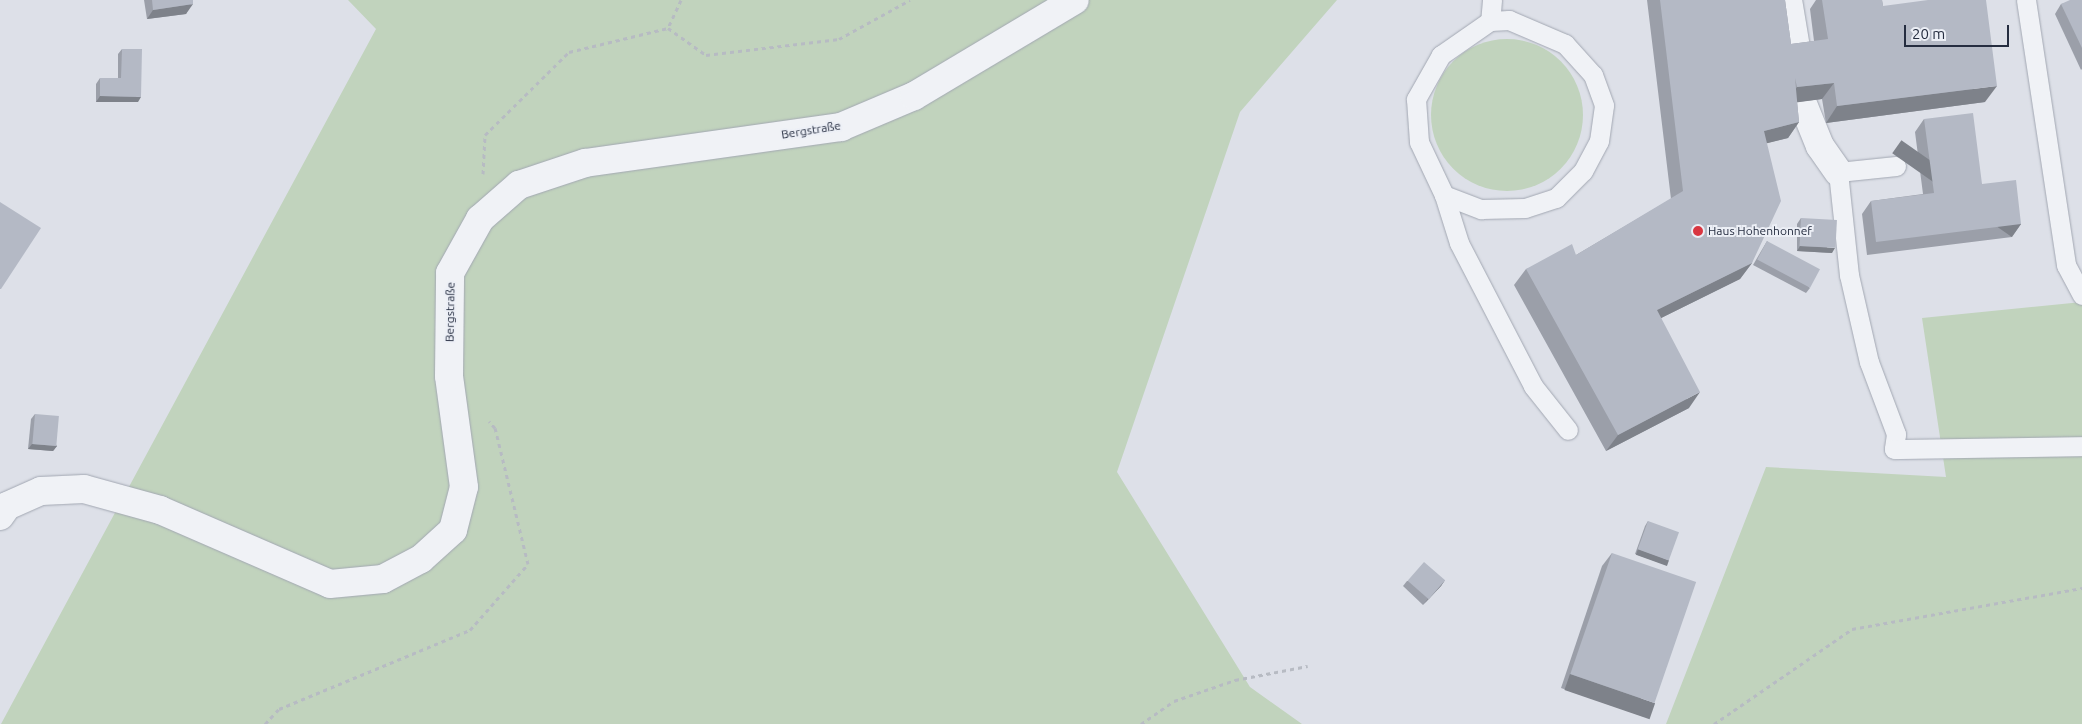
<!DOCTYPE html>
<html>
<head>
<meta charset="utf-8">
<style>
  body { margin:0 }
  #map { position:relative; width:2082px; height:724px; overflow:hidden; background:#dde0e8; font-family:Ubuntu,sans-serif }
  div>[style] { position:absolute }
  .green>* { inset:0; background:#c1d3bd }
  .round { border-radius:50% }
  .path>* { height:3px; margin-top:-1.5px; transform-origin:0; background:repeating-linear-gradient(90deg,#b7bbc3 0 4px,transparent 0 8px) }
  .roads { filter:drop-shadow(0 0 1px #a2a7b2) drop-shadow(0 0 1px #a2a7b2) }
  .lane>* { height:19px; margin:-9.5px; padding:0 9.5px; transform-origin:9.5px; border-radius:9.5px; background:#f0f2f6 }
  .street>* { height:28px; margin:-14px; padding:0 14px; transform-origin:14px; border-radius:14px; background:#f0f2f6 }
  .wall>* { inset:0; background:#9b9fa9 }
  .shaded-wall>* { inset:0; background:#7e828a; transform-origin:0 0 }
  .building>* { inset:0; background:#b4b9c5; transform-origin:0 0 }
  .dots>* { width:14px; height:14px; translate:-50% -50%; box-sizing:border-box; border:2px solid #eceff6; border-radius:50% }
  span { translate:-50% -50%; white-space:nowrap; text-align:center; line-height:1.15; -webkit-text-stroke:4px #eceff6; paint-order:stroke }
  .street-label { font-size:12px; color:#252d40 }
  .poi-label { font-size:12px; color:#252d40 }
  .left { translate:0 -50%; text-align:left }
  .scale { position:absolute; left:1904px; top:25px; width:105px; height:22px; box-sizing:border-box; border:2px solid #252d40; border-top:0; padding-left:6px; font-size:15px; line-height:18px; white-space:nowrap; color:#252d40; -webkit-text-stroke:4px #eceff6; paint-order:stroke }
</style>
</head>
<body>
<div id="map">
  <div class="green">
    <div style="clip-path:polygon(348px 0,1337px 0,1240px 112px,1117px 472px,1250px 687px,1302px 724px,1px 724px,376px 29px)"></div>
    <div class="round" style="left:1431px;top:39px;width:152px;height:152px"></div>
    <div style="clip-path:polygon(2082px 302px,2082px 724px,1666px 724px,1766px 467px,1946px 477px,1922px 318px)"></div>
  </div>
  <div class="path">
    <div style="left:681px;top:0;width:31px;rotate:115deg"></div>
    <div style="left:668px;top:28px;width:47px;rotate:35.4deg"></div>
    <div style="left:706px;top:55px;width:134px;rotate:-6.9deg"></div>
    <div style="left:839px;top:39px;width:81px;rotate:-28.8deg"></div>
    <div style="left:483px;top:174px;width:39px;rotate:-87deg"></div>
    <div style="left:485px;top:135px;width:118px;rotate:-44.7deg"></div>
    <div style="left:569px;top:52px;width:102px;rotate:-13.6deg"></div>
    <div style="left:265px;top:724px;width:21px;rotate:-47deg"></div>
    <div style="left:279px;top:709px;width:207px;rotate:-22.5deg"></div>
    <div style="left:470px;top:630px;width:88px;rotate:-48.7deg"></div>
    <div style="left:528px;top:564px;width:140px;rotate:-103.6deg"></div>
    <div style="left:495px;top:428px;width:9px;rotate:-131deg"></div>
    <div style="left:1141px;top:724px;width:40px;rotate:-34.9deg"></div>
    <div style="left:1174px;top:701px;width:65px;rotate:-19deg"></div>
    <div style="left:1235px;top:680px;width:74px;rotate:-10.9deg"></div>
    <div style="left:1714px;top:724px;width:168px;rotate:-34.5deg"></div>
    <div style="left:1852px;top:629px;width:234px;rotate:-10.1deg"></div>
  </div>
  <div class="roads">
    <div class="lane">
      <div style="left:1492px;top:0;width:21px;rotate:95deg"></div>
      <div style="left:1490px;top:21px;width:60px;rotate:145.2deg"></div>
      <div style="left:1441px;top:55px;width:51px;rotate:119.6deg"></div>
      <div style="left:1416px;top:99px;width:43px;rotate:86deg"></div>
      <div style="left:1419px;top:142px;width:59px;rotate:64.7deg"></div>
      <div style="left:1444px;top:195px;width:50px;rotate:72.6deg"></div>
      <div style="left:1459px;top:243px;width:161px;rotate:62.6deg"></div>
      <div style="left:1533px;top:386px;width:56px;rotate:51.5deg"></div>
      <div style="left:2026px;top:0;width:268px;rotate:81.4deg"></div>
      <div style="left:2066px;top:265px;width:34px;rotate:62deg"></div>
      <div style="left:1896px;top:166px;width:58px;rotate:174.1deg"></div>
      <div style="left:1838px;top:172px;width:104px;rotate:83.9deg"></div>
      <div style="left:1849px;top:275px;width:89px;rotate:77.1deg"></div>
      <div style="left:1869px;top:362px;width:77px;rotate:69.4deg"></div>
      <div style="left:1896px;top:434px;width:15px;rotate:98deg"></div>
      <div style="left:1894px;top:449px;width:188px;rotate:-0.9deg"></div>
      <div style="left:1444px;top:195px;width:40px;rotate:21deg"></div>
      <div style="left:1481px;top:209px;width:44px;rotate:-1.3deg"></div>
      <div style="left:1525px;top:208px;width:33px;rotate:-18deg"></div>
      <div style="left:1556px;top:198px;width:38px;rotate:-45deg"></div>
      <div style="left:1583px;top:171px;width:34px;rotate:-62deg"></div>
      <div style="left:1599px;top:141px;width:36px;rotate:-82deg"></div>
      <div style="left:1604px;top:105px;width:32px;rotate:-110deg"></div>
      <div style="left:1593px;top:75px;width:42px;rotate:-132.1deg"></div>
      <div style="left:1565px;top:44px;width:61px;rotate:-156.8deg"></div>
      <div style="left:1509px;top:20px;width:19px;rotate:177deg"></div>
    </div>
    <div class="street">
      <div style="left:1788px;top:0;width:55px;rotate:80.5deg"></div>
      <div style="left:1803px;top:104px;width:45px;rotate:68deg"></div>
      <div style="left:1820px;top:146px;width:32px;rotate:55deg"></div>
      <div style="left:0;top:516px;width:12px;rotate:-55deg"></div>
      <div style="left:7px;top:506px;width:37px;rotate:-24deg"></div>
      <div style="left:41px;top:491px;width:43px;rotate:-2.7deg"></div>
      <div style="left:84px;top:489px;width:79px;rotate:15.4deg"></div>
      <div style="left:160px;top:510px;width:185px;rotate:23.5deg"></div>
      <div style="left:330px;top:584px;width:53px;rotate:-5.4deg"></div>
      <div style="left:383px;top:579px;width:43px;rotate:-27.8deg"></div>
      <div style="left:421px;top:559px;width:43px;rotate:-42.2deg"></div>
      <div style="left:453px;top:530px;width:44px;rotate:-75.7deg"></div>
      <div style="left:464px;top:487px;width:112px;rotate:-97.7deg"></div>
      <div style="left:449px;top:376px;width:103px;rotate:-89.4deg"></div>
      <div style="left:450px;top:273px;width:62px;rotate:-60.9deg"></div>
      <div style="left:480px;top:219px;width:52px;rotate:-41.1deg"></div>
      <div style="left:519px;top:185px;width:70px;rotate:-18.4deg"></div>
      <div style="left:585px;top:163px;width:259px;rotate:-8deg"></div>
      <div style="left:841px;top:127px;width:79px;rotate:-23deg"></div>
      <div style="left:914px;top:96px;width:187px;rotate:-30.8deg"></div>
    </div>
  </div>
  <div class="wall">
    <div style="clip-path:polygon(144px 0,193px 0,186px 14px,147px 19px)"></div>
    <div style="clip-path:polygon(1647px 0,1785px 0,1791px 44px,1814px 41px,1810px 9px,1816px 0,1882px 0,1883px 6px,1985px 102px,1826px 123px,1822px 99px,1797px 102px,1799px 122px,1788px 138px,1767px 143px,1752px 263px,1740px 279px,1661px 318px,1689px 408px,1606px 451px,1514px 285px,1526px 269px,1576px 255px,1671px 199px)"></div>
    <div style="clip-path:polygon(2082px 0,2082px 69px,2081px 70px,2055px 14px,2061px 4px)"></div>
    <div style="clip-path:polygon(122px 49px,138px 102px,96px 102px,96px 84px,100px 78px,118px 78px,118px 54px)"></div>
    <div style="clip-path:polygon(1924px 119px,1982px 184px,2021px 224px,2012px 237px,1867px 255px,1862px 214px,1871px 201px,1923px 194px,1915px 132px)"></div>
    <div style="clip-path:polygon(1801px 218px,1832px 253px,1797px 251px,1797px 224px)"></div>
    <div style="clip-path:polygon(1767px 241px,1810px 288px,1806px 293px,1753px 265px)"></div>
    <div style="clip-path:polygon(35px 414px,57px 446px,53px 451px,28px 449px,31px 419px)"></div>
    <div style="clip-path:polygon(1648px 521px,1666px 565px,1635px 554px,1645px 526px)"></div>
    <div style="clip-path:polygon(1612px 553px,1645px 717px,1561px 688px,1602px 566px)"></div>
    <div style="clip-path:polygon(1445px 580px,1441px 586px,1423px 605px,1403px 586px,1407px 581px)"></div>
  </div>
  <div class="shaded-wall">
    <div style="clip-path:polygon(193px 4px,186px 14px,147px 19px,153px 10px)"></div>
    <div style="clip-path:polygon(1834px 83px,1822px 99px,1785px 104px,1797px 87px)"></div>
    <div style="clip-path:polygon(1997px 86px,1985px 102px,1826px 123px,1837px 106px)"></div>
    <div style="clip-path:polygon(100px 96px,141px 97px,138px 102px,96px 102px)"></div>
    <div style="clip-path:polygon(1799px 122px,1788px 138px,1752px 147px,1764px 131px)"></div>
    <div style="left:2021px;top:224px;width:16px;height:146px;rotate:125deg"></div>
    <div style="clip-path:polygon(1800px 246px,1835px 248px,1832px 253px,1797px 251px)"></div>
    <div style="clip-path:polygon(1752px 263px,1740px 279px,1645px 326px,1657px 310px)"></div>
    <div style="clip-path:polygon(1700px 392px,1689px 408px,1606px 451px,1618px 435px)"></div>
    <div style="clip-path:polygon(32px 444px,57px 446px,53px 451px,28px 449px)"></div>
    <div style="left:1638px;top:549px;width:33px;height:6px;rotate:20deg"></div>
    <div style="clip-path:polygon(1445px 580px,1441px 586px,1423px 605px,1427px 600px)"></div>
    <div style="left:1570px;top:674px;width:90px;height:17px;rotate:19deg"></div>
  </div>
  <div class="building">
    <div style="clip-path:polygon(152px 0,193px 0,193px 4px,153px 10px)"></div>
    <div style="clip-path:polygon(1660px 0,1785px 0,1791px 44px,1828px 39px,1822px 0,1882px 0,1883px 6px,1928px 0,1986px 0,1997px 86px,1837px 106px,1834px 83px,1797px 87px,1795px 78px,1799px 122px,1764px 131px,1781px 201px,1752px 263px,1657px 310px,1700px 392px,1618px 435px,1526px 269px,1572px 244px,1576px 255px,1683px 191px)"></div>
    <div style="clip-path:polygon(2070px 0,2082px 0,2082px 48px,2061px 4px)"></div>
    <div style="clip-path:polygon(122px 49px,142px 49px,141px 97px,100px 96px,100px 78px,121px 78px)"></div>
    <div style="clip-path:polygon(1973px 113px,1982px 184px,2016px 180px,2021px 224px,1876px 242px,1871px 201px,1934px 193px,1924px 119px)"></div>
    <div style="clip-path:polygon(0 202px,41px 228px,1px 289px,0 289px)"></div>
    <div style="left:1801px;top:218px;width:36px;height:28px;rotate:3deg"></div>
    <div style="left:1767px;top:241px;width:60px;height:21px;rotate:28deg"></div>
    <div style="left:35px;top:414px;width:24px;height:30px;rotate:5deg"></div>
    <div style="left:1648px;top:521px;width:33px;height:30px;rotate:20deg"></div>
    <div style="left:1612px;top:553px;width:89px;height:128px;rotate:19deg"></div>
    <div style="left:1424px;top:562px;width:28px;height:25px;rotate:41deg"></div>
  </div>
  <div class="dots">
    <div style="left:1698px;top:231px;background:#d93641"></div>
  </div>
  <div class="street-label">
    <span style="left:811px;top:130px;rotate:-9deg">Bergstraße</span>
    <span style="left:450px;top:312px;rotate:-89deg">Bergstraße</span>
  </div>
  <div class="poi-label">
    <span class="left" style="left:1708px;top:231px">Haus Hohenhonnef</span>
  </div>
  <div class="scale">20 m</div>
</div>
</body>
</html>
